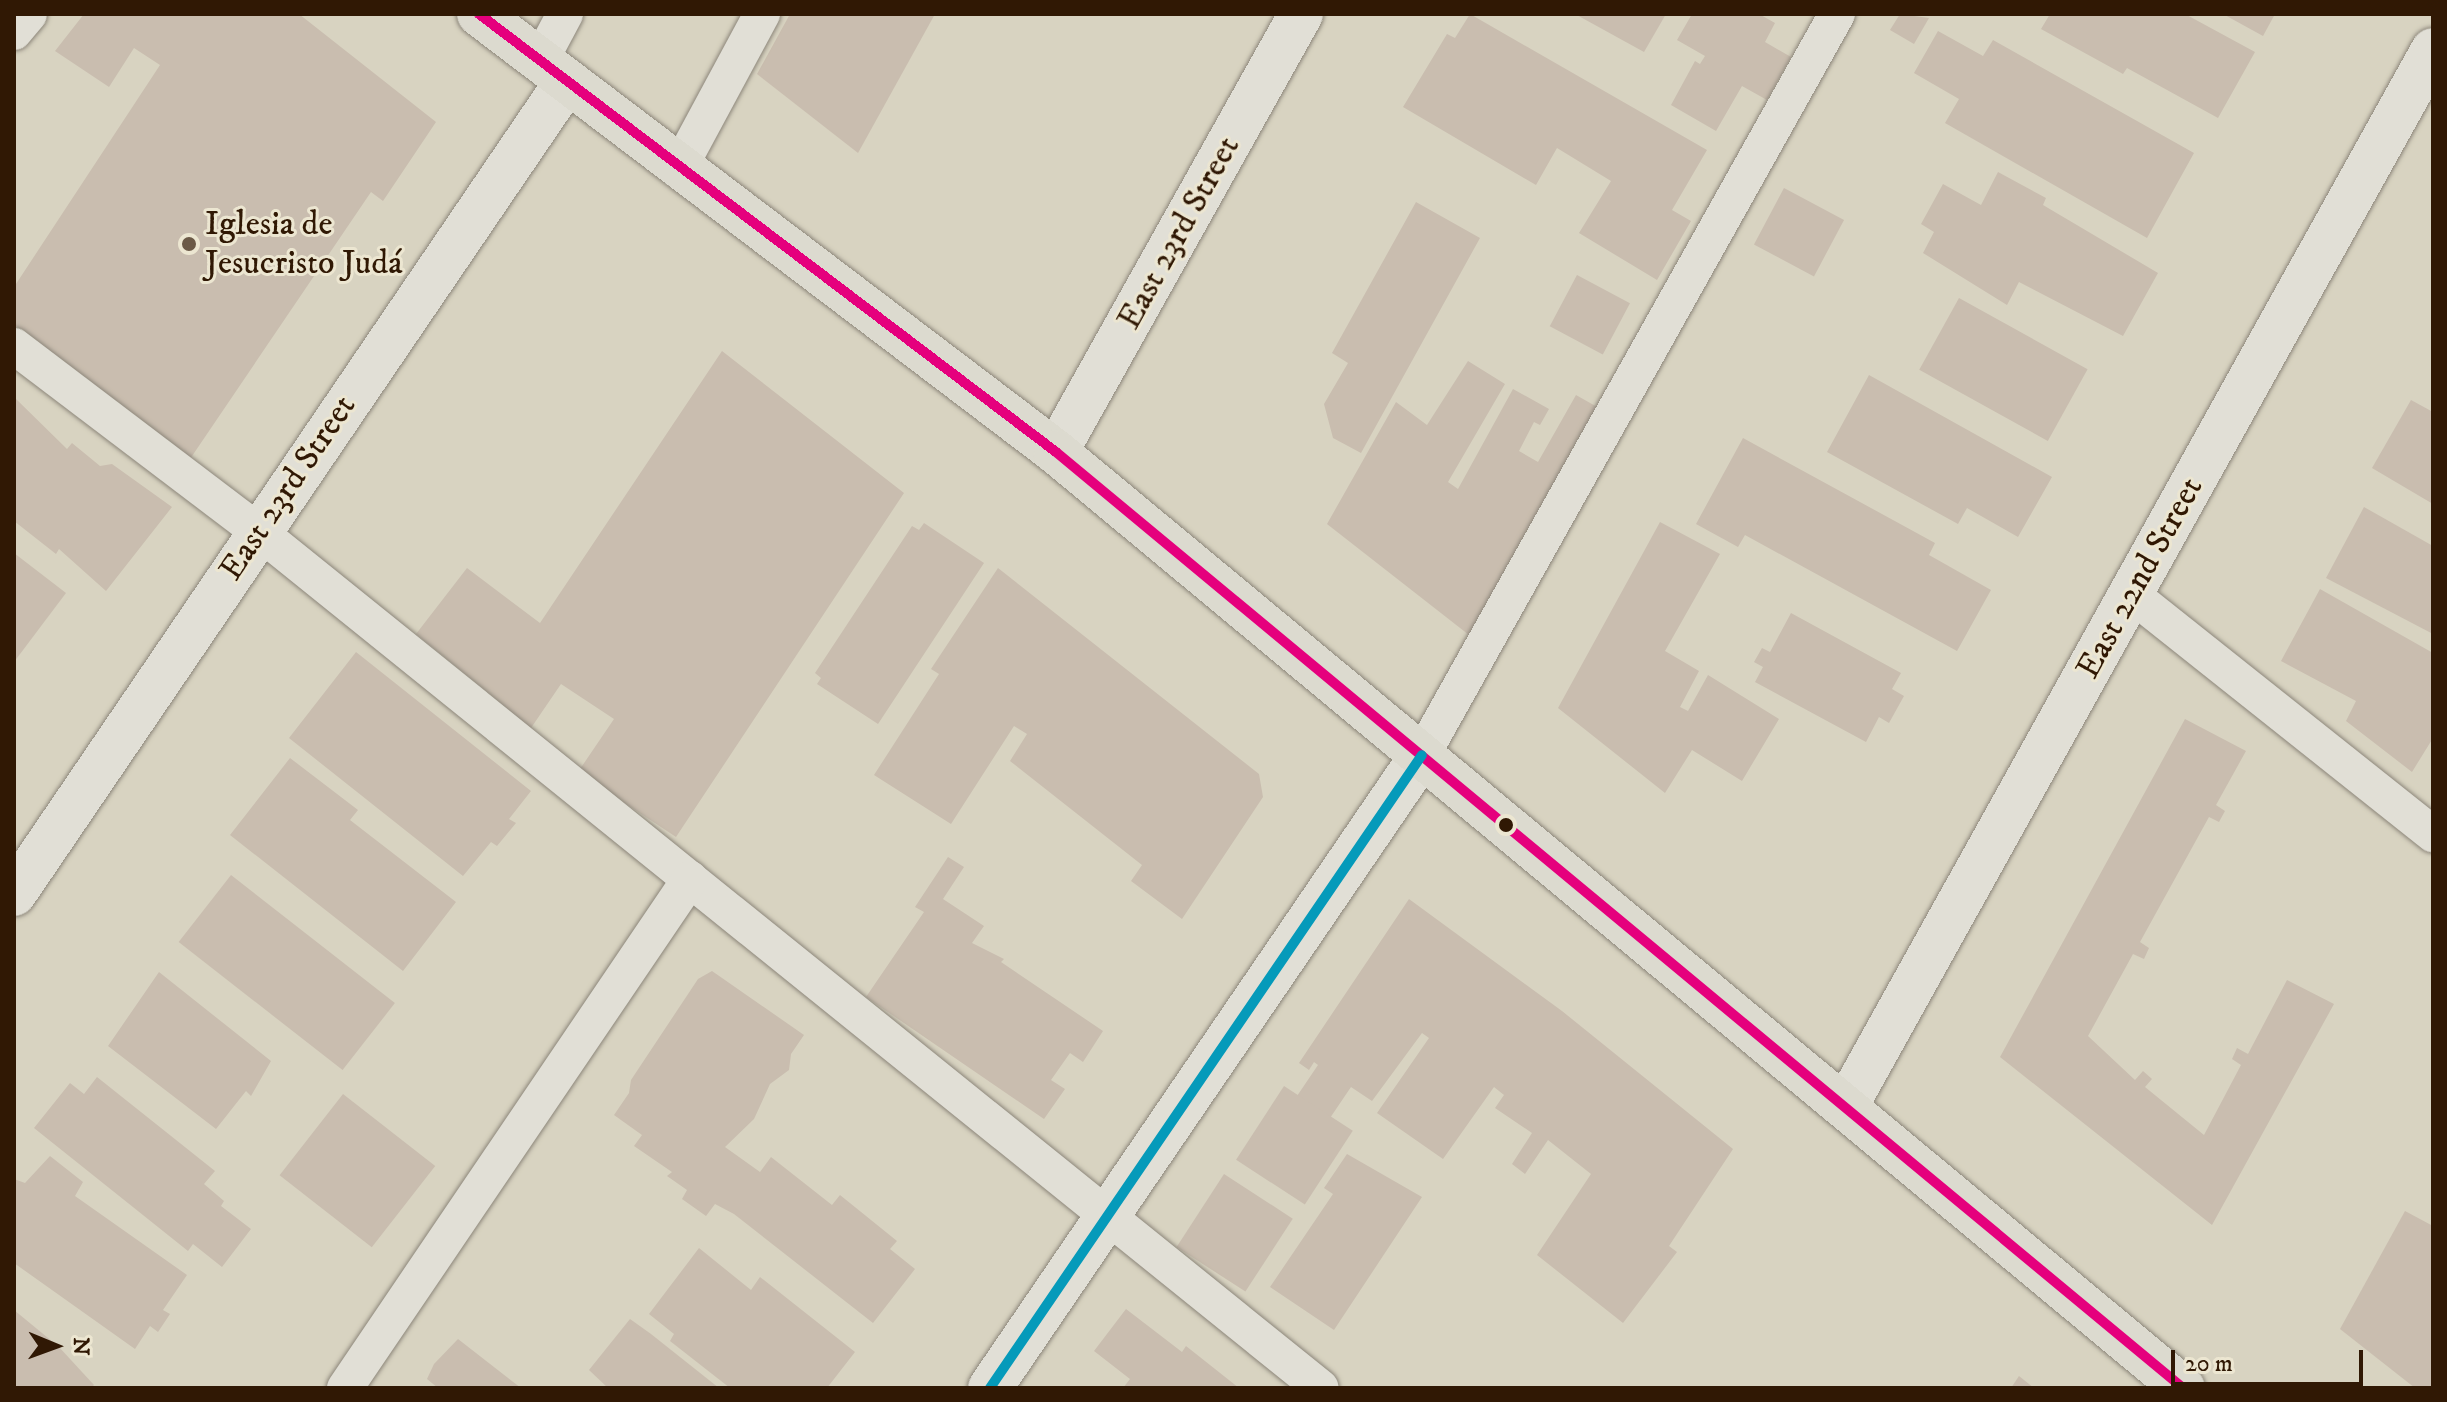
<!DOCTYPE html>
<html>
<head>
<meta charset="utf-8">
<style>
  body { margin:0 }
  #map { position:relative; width:2447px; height:1402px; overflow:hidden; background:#d8d3c1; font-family:"IM FELL DW Pica",serif }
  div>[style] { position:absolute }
  .building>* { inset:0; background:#c9bdaf; transform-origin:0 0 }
  .roads { filter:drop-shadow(0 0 2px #8c867a) drop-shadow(0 0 2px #8c867a) }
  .lane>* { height:36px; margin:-18px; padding:0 18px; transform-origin:18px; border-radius:18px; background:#e1dfd6 }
  .street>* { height:44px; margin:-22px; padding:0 22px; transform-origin:22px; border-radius:22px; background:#e1dfd6 }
  .primary>* { height:44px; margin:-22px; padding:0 22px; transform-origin:22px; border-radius:22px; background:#dcdacf }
  .bus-1>* { height:10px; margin:-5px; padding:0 5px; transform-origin:5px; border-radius:5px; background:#e5007d }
  .bus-2>* { height:10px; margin:-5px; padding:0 5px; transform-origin:5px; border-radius:5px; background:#059aba }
  .dots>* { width:22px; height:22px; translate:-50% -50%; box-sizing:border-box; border:4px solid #ece6d1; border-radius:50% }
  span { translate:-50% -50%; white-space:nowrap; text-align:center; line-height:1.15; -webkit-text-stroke:6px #ece6d1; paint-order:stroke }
  .poi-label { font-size:34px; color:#301804 }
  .left { translate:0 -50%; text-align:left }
  .street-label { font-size:34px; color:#301804 }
  .frame { position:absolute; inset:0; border:16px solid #301804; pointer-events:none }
  .north { position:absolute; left:16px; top:1306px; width:80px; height:80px; -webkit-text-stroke:6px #ece6d1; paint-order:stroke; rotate:91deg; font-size:22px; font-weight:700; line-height:32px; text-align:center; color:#301804 }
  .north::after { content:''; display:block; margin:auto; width:28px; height:36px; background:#301804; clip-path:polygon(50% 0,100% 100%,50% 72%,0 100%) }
  .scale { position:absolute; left:2171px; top:1350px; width:192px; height:36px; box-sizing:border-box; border:4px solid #301804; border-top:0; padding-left:10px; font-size:24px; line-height:28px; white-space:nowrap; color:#301804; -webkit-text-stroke:6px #ece6d1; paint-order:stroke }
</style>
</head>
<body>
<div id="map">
  <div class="building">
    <div style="clip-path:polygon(84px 14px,299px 14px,436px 122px,383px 201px,371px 192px,188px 462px,14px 324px,14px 287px,160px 65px,134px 48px,109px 87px,55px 51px)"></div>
    <div style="clip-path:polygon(790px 14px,935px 14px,858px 153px,757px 74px)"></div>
    <div style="clip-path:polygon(1470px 14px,1707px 150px,1672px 210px,1691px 221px,1657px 280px,1579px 233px,1611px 181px,1557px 148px,1536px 185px,1403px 107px,1447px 34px,1455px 38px)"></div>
    <div style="clip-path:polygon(1575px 14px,1666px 14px,1644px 52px)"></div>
    <div style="clip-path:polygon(1692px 14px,1759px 14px,1775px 23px,1765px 42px,1791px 57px,1767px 100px,1742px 86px,1716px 131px,1671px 105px,1695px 61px,1700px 64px,1705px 56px,1677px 40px)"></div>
    <div style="clip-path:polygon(1900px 14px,1929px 18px,1914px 44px,1890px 30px)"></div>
    <div style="clip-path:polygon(2050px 14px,2185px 14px,2255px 52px,2218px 118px,2127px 68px,2123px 74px,2041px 29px)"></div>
    <div style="clip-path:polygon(2223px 14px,2275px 14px,2263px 36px)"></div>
    <div style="clip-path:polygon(1938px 31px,1983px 56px,1993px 40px,2194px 153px,2147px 238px,1945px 123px,1959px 99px,1914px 73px)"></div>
    <div style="clip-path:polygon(1998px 172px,2046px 198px,2043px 205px,2158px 273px,2123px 336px,2019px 282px,2007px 305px,1923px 253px,1934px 232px,1921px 224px,1943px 184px,1981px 205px)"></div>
    <div style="left:1784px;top:188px;width:68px;height:64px;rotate:28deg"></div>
    <div style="clip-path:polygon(1416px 202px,1480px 238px,1361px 453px,1333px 438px,1324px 404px,1348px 363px,1332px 353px)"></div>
    <div style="left:1577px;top:275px;width:60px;height:58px;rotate:28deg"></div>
    <div style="left:1959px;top:298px;width:147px;height:82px;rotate:29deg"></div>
    <div style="clip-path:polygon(722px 351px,904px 493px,676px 837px,578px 772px,614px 719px,561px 684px,531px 728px,416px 634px,467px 568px,540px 623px)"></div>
    <div style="clip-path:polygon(1468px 361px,1505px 384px,1448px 482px,1458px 489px,1513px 389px,1549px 409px,1540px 425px,1534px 422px,1519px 451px,1538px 462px,1576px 395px,1606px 412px,1478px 642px,1327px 524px,1396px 402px,1427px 425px)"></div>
    <div style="clip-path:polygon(1869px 375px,2052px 477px,2018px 537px,1967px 508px,1958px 524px,1827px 452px)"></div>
    <div style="clip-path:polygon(14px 397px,67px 449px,72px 443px,100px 466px,112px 464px,172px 507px,106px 591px,59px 549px,56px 554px,14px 521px)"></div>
    <div style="clip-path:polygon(2411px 400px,2433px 412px,2433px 504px,2372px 468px)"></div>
    <div style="clip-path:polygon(1743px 438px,1935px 543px,1929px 555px,1991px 590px,1957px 651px,1745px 535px,1738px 547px,1696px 524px)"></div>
    <div style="clip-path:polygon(2364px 507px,2433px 546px,2433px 634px,2326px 578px)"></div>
    <div style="clip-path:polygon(1660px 522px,1720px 554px,1665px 651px,1699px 671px,1680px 707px,1688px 711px,1708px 675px,1779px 719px,1742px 781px,1692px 750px,1665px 793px,1558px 708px)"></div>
    <div style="clip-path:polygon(924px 523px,984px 563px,878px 724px,817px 684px,821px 678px,815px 673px,912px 526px,919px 530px)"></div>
    <div style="clip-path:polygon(14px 553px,66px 593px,14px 662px)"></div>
    <div style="clip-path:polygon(998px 568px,1259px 774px,1263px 797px,1182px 919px,1131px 881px,1142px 865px,1010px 761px,1027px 734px,1014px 726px,951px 824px,874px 775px,939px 674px,931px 669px)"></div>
    <div style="clip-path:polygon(2320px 589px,2433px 653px,2433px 738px,2412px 772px,2346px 721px,2356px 701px,2281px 661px)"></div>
    <div style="clip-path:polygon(1791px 613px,1901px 673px,1892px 689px,1904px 696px,1889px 723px,1879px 717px,1866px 742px,1755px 682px,1763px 667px,1754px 662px,1762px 648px,1770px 652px)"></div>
    <div style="clip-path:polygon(356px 652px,531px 791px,509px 819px,516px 823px,497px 846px,491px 842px,463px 876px,289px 738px)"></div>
    <div style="clip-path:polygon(2185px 719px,2246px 751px,2216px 805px,2225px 811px,2219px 822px,2209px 817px,2140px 942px,2149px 948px,2144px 959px,2133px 954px,2088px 1036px,2135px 1080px,2143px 1071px,2152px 1079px,2145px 1087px,2204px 1135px,2241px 1065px,2232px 1059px,2237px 1048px,2248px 1054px,2287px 980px,2334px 1004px,2212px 1225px,2000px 1057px)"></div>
    <div style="clip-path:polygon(290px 758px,358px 810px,350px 820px,456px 902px,403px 971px,230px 835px)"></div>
    <div style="clip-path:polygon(948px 857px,964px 867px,943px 899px,984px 926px,972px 943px,1004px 959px,1001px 962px,1103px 1031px,1083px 1062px,1070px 1053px,1051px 1080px,1065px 1089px,1044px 1119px,866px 997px,924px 912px,915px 907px)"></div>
    <div style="left:231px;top:875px;width:208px;height:85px;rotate:38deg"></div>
    <div style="clip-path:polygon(1409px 899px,1562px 1011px,1733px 1149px,1669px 1246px,1677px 1252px,1623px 1323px,1537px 1255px,1591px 1174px,1548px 1140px,1525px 1174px,1512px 1164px,1532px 1133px,1495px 1108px,1504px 1095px,1494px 1087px,1443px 1159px,1377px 1113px,1429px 1038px,1422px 1033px,1372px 1101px,1351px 1087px,1330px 1118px,1297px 1096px,1318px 1065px,1314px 1062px,1309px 1070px,1299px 1063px)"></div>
    <div style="clip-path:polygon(712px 971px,804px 1035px,791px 1054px,789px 1070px,770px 1084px,754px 1119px,725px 1147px,760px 1172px,771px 1157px,832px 1205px,840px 1195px,897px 1241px,890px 1249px,915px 1269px,873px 1323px,734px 1214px,715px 1204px,706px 1216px,682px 1199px,687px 1190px,667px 1176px,672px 1172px,634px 1146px,642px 1135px,614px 1115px,629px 1093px,631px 1080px,698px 979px)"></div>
    <div style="clip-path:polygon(159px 972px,271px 1061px,251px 1096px,246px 1091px,216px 1129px,108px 1046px)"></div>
    <div style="clip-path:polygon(97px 1077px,215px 1171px,204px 1184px,224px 1201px,221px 1206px,251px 1229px,222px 1267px,193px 1244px,188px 1251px,34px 1128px,70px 1083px,84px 1094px)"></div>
    <div style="left:1284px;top:1086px;width:82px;height:88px;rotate:33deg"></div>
    <div style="left:343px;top:1094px;width:117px;height:103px;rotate:38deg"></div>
    <div style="clip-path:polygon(1347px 1154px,1422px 1197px,1334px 1330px,1270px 1287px,1333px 1194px,1324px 1188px)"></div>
    <div style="clip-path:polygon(50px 1156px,83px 1182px,75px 1196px,187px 1275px,163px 1310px,170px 1314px,158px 1332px,150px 1326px,135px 1349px,14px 1263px,14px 1179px,25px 1183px)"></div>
    <div style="left:1224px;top:1174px;width:82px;height:87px;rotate:33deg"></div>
    <div style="clip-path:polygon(2405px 1211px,2433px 1226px,2433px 1388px,2415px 1388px,2340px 1329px)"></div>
    <div style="clip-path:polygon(699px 1248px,751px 1290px,760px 1277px,855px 1352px,827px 1388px,730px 1388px,670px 1341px,674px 1334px,649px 1314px)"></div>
    <div style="clip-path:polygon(1126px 1309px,1182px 1352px,1186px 1346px,1239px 1388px,1123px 1388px,1130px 1379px,1094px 1351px)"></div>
    <div style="clip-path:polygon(14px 1310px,59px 1347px,94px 1385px,91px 1388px,14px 1388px)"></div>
    <div style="clip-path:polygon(630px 1319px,651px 1334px,719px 1388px,608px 1388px,589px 1370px)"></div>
    <div style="clip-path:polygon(458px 1339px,521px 1388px,438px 1388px,427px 1379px,434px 1364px)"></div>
    <div style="clip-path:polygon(2019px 1376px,2034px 1388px,2011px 1388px)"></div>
  </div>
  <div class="roads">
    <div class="lane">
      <div style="left:14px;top:32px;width:23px;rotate:-50deg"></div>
      <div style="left:539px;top:63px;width:55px;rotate:-62deg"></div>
      <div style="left:678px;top:170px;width:177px;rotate:-61.7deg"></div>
      <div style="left:14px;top:346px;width:306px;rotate:37.2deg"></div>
      <div style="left:258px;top:531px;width:1365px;rotate:38.88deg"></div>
      <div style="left:2131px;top:594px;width:386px;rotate:38.5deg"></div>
      <div style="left:1422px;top:755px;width:849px;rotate:-60.75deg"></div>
      <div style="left:345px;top:1388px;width:615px;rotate:-55.87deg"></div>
    </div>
    <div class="street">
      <div style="left:1056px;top:452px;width:502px;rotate:-60.78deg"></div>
      <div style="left:14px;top:894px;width:980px;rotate:-55.77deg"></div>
      <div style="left:1846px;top:1106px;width:1208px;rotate:-60.93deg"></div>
      <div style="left:990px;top:1388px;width:766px;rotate:-55.69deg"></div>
    </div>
    <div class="primary">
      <div style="left:479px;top:14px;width:724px;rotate:37.2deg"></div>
      <div style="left:1056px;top:452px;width:1465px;rotate:39.71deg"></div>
    </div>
  </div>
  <div class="bus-1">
    <div style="left:479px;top:14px;width:724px;rotate:37.2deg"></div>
    <div style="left:1056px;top:452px;width:1465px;rotate:39.71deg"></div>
  </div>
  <div class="bus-2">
    <div style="left:990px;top:1388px;width:766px;rotate:-55.69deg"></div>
  </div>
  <div class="dots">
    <div style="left:189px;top:244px;background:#6b5946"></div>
    <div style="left:1506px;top:825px;background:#301804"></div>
  </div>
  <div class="poi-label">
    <span class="left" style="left:205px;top:244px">Iglesia de<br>Jesucristo Judá</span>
  </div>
  <div class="street-label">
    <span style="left:1179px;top:233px;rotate:-61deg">East 23rd Street</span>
    <span style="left:288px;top:488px;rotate:-56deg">East 23rd Street</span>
    <span style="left:2140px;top:578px;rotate:-61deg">East 22nd Street</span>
  </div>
  <div class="frame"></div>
  <div class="north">N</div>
  <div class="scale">20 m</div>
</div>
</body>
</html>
